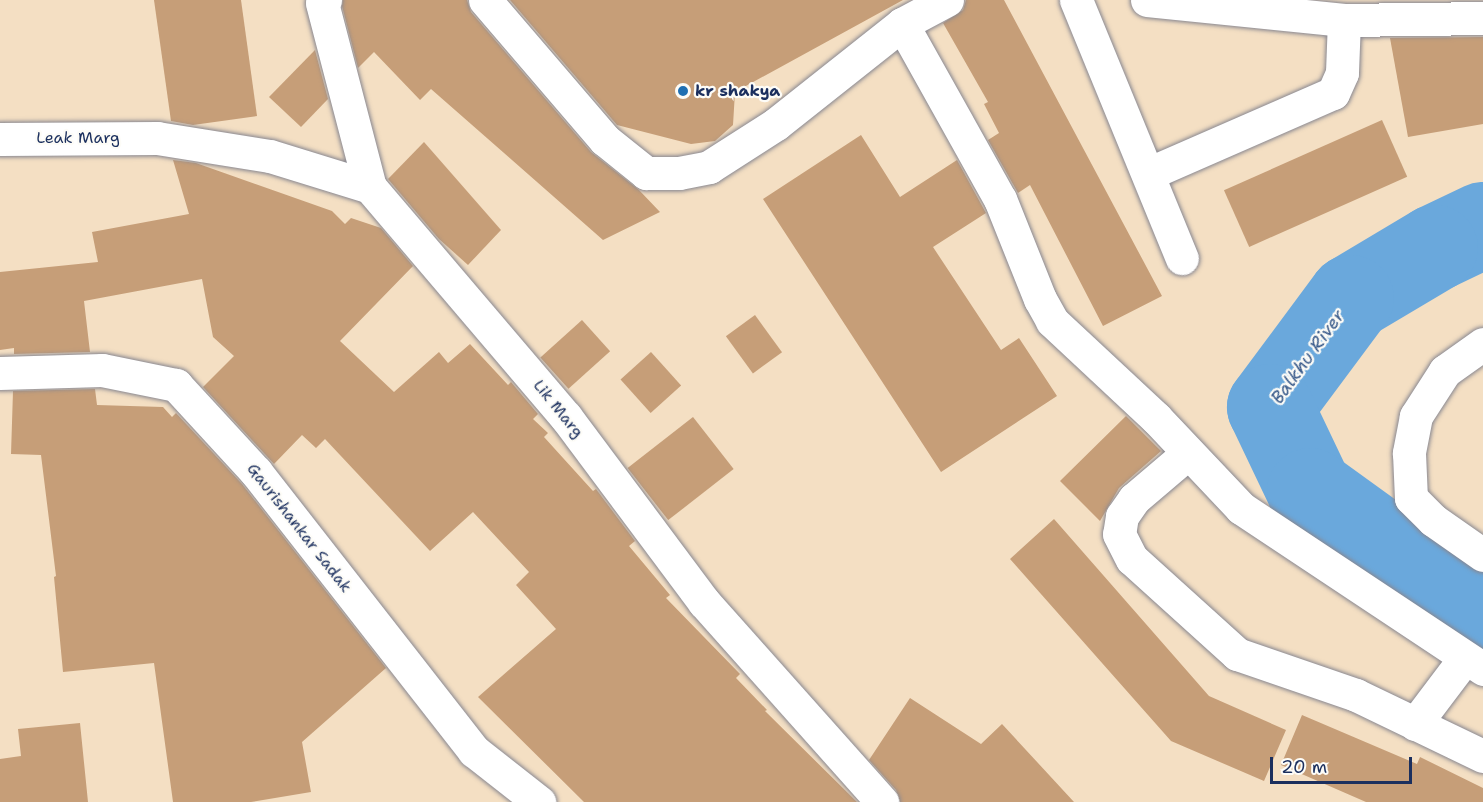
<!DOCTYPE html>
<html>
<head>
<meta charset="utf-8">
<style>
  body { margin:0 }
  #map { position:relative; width:1483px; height:802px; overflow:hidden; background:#f4dfc3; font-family:"Shantell Sans",sans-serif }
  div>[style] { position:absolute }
  .river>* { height:86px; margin:-43px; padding:0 43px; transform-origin:43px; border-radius:43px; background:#6aa8dc }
  .building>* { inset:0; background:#c69e78; transform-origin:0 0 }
  .roads { filter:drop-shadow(0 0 2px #888790) drop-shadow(0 0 2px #888790) }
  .minor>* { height:33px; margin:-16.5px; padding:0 16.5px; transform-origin:16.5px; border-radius:16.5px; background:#fff }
  .dots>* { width:16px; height:16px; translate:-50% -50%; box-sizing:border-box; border:3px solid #fdfcf7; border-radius:50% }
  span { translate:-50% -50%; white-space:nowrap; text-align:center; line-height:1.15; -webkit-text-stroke:4.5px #fdfcf7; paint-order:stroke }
  .poi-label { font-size:16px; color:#1b2f5e; font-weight:700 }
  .left { translate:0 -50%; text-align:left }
  .street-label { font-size:16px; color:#1b2f5e }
  .water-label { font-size:18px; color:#37598a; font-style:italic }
  .scale { position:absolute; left:1270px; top:757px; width:142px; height:27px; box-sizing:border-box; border:3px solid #1b2f5e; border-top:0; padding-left:8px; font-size:18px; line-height:21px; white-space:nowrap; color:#1b2f5e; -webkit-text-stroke:4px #fdfcf7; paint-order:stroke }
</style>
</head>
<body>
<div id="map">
  <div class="river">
    <div style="left:1483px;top:225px;width:53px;rotate:154.4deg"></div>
    <div style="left:1435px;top:248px;width:98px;rotate:149.2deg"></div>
    <div style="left:1351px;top:298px;width:136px;rotate:126.6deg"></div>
    <div style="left:1270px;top:407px;width:93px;rotate:64.5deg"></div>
    <div style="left:1310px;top:491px;width:213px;rotate:35.8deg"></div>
  </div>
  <div class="building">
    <div style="clip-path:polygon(154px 0,241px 0,257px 116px,193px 125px,171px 121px)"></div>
    <div style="clip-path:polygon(343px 0,467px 0,471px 12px,591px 152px,639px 190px,660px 212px,603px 240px,431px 89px,420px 100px,374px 52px,358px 68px,342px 6px)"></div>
    <div style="clip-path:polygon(510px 0,903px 0,735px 92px,733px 125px,715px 141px,691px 144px,617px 125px)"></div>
    <div style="clip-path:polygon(966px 0,1004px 0,1162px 296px,1103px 326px,1030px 185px,1018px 193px,988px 140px,999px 133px,984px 104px,988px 102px,943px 23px,963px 10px)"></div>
    <div style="clip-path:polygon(1483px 37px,1483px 124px,1408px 137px,1390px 38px)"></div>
    <div style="clip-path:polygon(315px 50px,328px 99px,301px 127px,269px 97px)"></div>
    <div style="left:1382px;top:120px;width:62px;height:173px;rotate:66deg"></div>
    <div style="clip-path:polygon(861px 135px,900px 197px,957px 160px,986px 213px,933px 247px,1001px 350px,1019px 338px,1057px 396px,941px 472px,763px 199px)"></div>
    <div style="clip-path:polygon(424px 142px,501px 230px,468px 265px,439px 239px,388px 179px)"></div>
    <div style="clip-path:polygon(173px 160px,196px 163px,332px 211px,345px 224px,351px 218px,381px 228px,413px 266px,340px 341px,394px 392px,439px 352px,448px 363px,470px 344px,508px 385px,511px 382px,538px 414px,533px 419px,548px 433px,544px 437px,593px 491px,596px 489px,635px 541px,629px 546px,670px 595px,666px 598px,740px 674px,736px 678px,767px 710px,765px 711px,857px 802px,584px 802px,478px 697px,556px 629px,516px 585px,529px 572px,473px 512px,430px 551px,325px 439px,316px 448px,302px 435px,274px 464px,203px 387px,234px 356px,213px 337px,202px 279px,84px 301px,90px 352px,14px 354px,14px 348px,0 350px,0 272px,98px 262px,92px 232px,189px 214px)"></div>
    <div style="left:755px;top:315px;width:46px;height:36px;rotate:54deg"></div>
    <div style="left:582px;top:320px;width:42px;height:56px;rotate:48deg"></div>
    <div style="left:651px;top:352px;width:45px;height:41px;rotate:48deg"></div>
    <div style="clip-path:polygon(95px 389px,97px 405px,163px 407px,172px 417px,176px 413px,242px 484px,386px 668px,302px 742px,311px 792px,251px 802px,173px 802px,154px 663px,63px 672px,54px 577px,56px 576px,41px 455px,11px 454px,13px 391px)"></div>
    <div style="clip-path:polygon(1126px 416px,1161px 451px,1119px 488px,1100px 521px,1060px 481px)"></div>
    <div style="left:693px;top:417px;width:66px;height:83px;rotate:52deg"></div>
    <div style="clip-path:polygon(1054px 519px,1209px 696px,1286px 730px,1264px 781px,1171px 741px,1010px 559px)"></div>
    <div style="clip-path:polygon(910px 698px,981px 744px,1002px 724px,1074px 802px,900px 802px,896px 790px,869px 760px)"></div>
    <div style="clip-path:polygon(1302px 715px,1417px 764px,1420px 757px,1483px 788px,1483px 802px,1366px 802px,1281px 765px)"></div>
    <div style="clip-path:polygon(80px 723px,88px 802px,0 802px,0 759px,21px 756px,18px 729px)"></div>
  </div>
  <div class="roads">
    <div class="minor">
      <div style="left:325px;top:0;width:4px;rotate:135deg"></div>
      <div style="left:322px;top:3px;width:190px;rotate:75.4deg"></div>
      <div style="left:485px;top:0;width:184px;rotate:49.4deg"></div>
      <div style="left:605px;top:140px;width:53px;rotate:38.8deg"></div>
      <div style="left:646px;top:173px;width:33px"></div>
      <div style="left:679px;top:173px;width:31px;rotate:-11deg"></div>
      <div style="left:709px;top:167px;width:80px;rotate:-32.7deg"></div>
      <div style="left:776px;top:124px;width:161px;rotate:-38.4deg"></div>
      <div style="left:902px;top:24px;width:51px;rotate:-28.1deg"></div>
      <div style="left:1076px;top:0;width:279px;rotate:67.7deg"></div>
      <div style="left:1147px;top:0;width:198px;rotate:5.8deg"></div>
      <div style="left:1344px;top:20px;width:53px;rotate:92.2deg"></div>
      <div style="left:1342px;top:73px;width:22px;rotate:114deg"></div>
      <div style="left:1333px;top:93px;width:202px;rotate:156.4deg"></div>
      <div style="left:1344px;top:20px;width:139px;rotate:-0.8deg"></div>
      <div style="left:902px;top:24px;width:201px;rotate:60.8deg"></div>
      <div style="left:1000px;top:199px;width:108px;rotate:68.2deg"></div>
      <div style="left:1040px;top:299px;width:25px;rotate:61deg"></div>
      <div style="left:1052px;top:321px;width:142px;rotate:43deg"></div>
      <div style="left:1156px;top:418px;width:124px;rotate:46.6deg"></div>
      <div style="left:1241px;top:508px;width:291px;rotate:33.6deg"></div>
      <div style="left:0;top:139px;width:157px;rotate:-0.4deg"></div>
      <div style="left:157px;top:138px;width:114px;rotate:9.1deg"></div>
      <div style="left:270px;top:156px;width:105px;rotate:17.2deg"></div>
      <div style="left:370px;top:187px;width:302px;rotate:49.6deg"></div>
      <div style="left:566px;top:417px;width:231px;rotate:53.3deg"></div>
      <div style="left:704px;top:602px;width:268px;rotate:48.3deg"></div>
      <div style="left:1483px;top:344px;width:47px;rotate:144.6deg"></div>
      <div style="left:1445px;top:371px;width:54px;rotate:122.8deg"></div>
      <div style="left:1416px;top:416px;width:38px;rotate:101deg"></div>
      <div style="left:1409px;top:453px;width:45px;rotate:87.5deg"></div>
      <div style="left:1411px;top:498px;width:31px;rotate:45deg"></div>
      <div style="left:1433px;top:520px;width:61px;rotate:35deg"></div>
      <div style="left:0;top:373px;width:102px;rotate:-1.7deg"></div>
      <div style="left:102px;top:370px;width:76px;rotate:11.5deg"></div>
      <div style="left:176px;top:385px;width:118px;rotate:47.4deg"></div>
      <div style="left:256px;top:472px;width:354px;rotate:52deg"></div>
      <div style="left:474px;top:751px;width:83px;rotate:38.1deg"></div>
      <div style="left:1188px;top:453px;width:71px;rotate:139.6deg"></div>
      <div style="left:1134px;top:499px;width:21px;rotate:125deg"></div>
      <div style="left:1122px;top:516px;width:18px;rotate:99deg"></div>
      <div style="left:1119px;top:534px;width:28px;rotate:63deg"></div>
      <div style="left:1132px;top:559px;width:142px;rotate:42.1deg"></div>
      <div style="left:1237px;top:654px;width:126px;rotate:19deg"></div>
      <div style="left:1356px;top:695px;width:141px;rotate:25.7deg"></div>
      <div style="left:1415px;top:724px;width:83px;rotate:-52.9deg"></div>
    </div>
  </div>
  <div class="dots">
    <div style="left:683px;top:91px;background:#1f6fb2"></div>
  </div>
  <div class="poi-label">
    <span class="left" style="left:695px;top:91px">kr shakya</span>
  </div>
  <div class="street-label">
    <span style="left:78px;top:138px">Leak Marg</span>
    <span style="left:558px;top:409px;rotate:51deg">Lik Marg</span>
    <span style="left:299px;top:528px;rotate:52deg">Gaurishankar Sadak</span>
  </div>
  <div class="water-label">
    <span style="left:1308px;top:357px;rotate:-54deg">Balkhu River</span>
  </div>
  <div class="scale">20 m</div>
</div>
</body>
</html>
